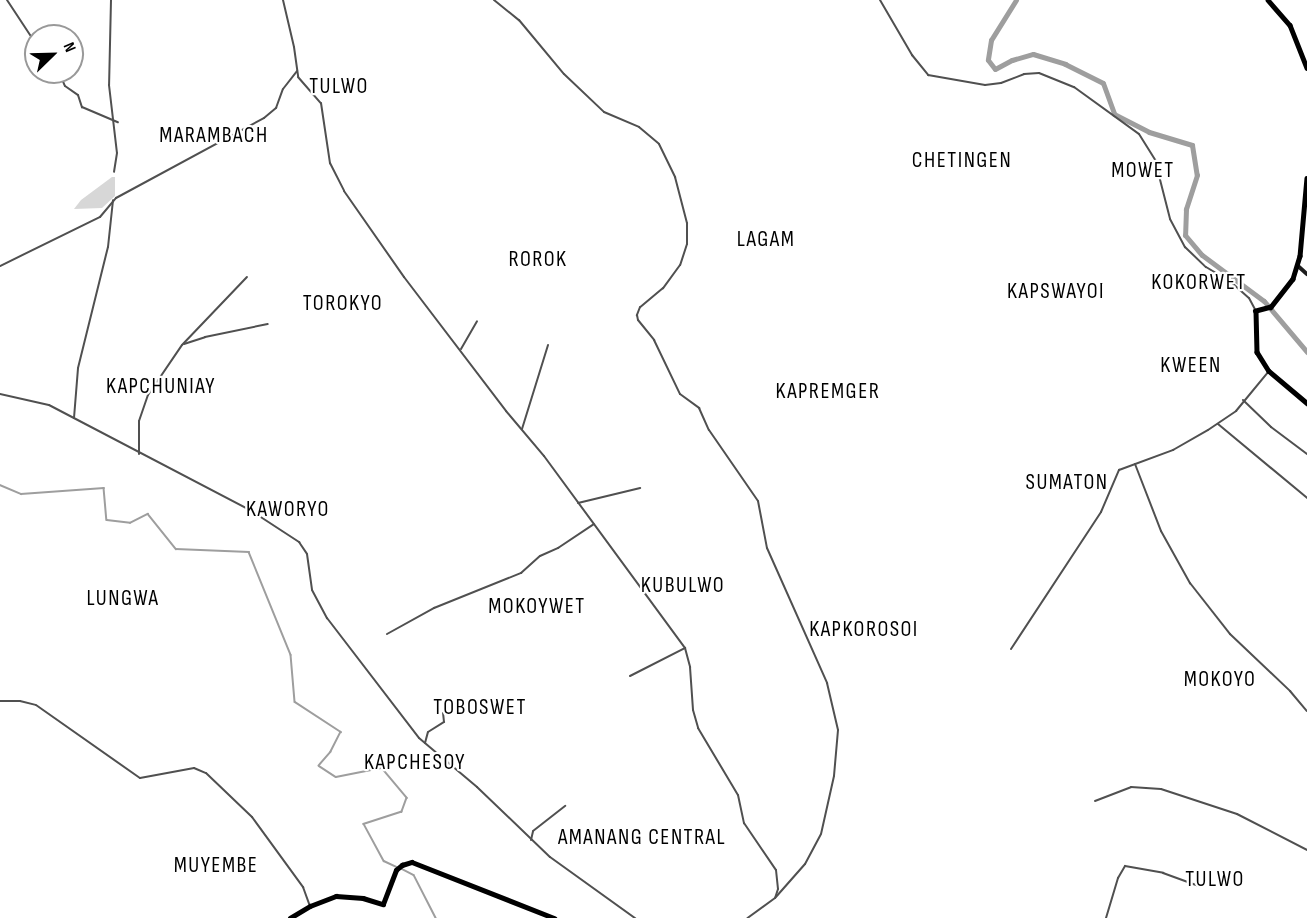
<!DOCTYPE html>
<html>
<head>
<meta charset="utf-8">
<style>
  body { margin:0 }
  #map { position:relative; width:1307px; height:918px; overflow:hidden; background:#fff; font-family:"Sofia Sans Condensed",sans-serif }
  div>[style] { position:absolute }
  .green>* { inset:0; background:#d7d7d7 }
  .stream>* { height:1.5px; margin:-0.75px; padding:0 0.75px; transform-origin:0.75px; border-radius:0.75px; background:#9e9e9e }
  .river>* { height:5px; margin:-2.5px; padding:0 2.5px; transform-origin:2.5px; border-radius:2.5px; background:#9e9e9e }
  .street>* { height:2px; margin:-1px; padding:0 1px; transform-origin:1px; border-radius:1px; background:#505050 }
  .secondary>* { height:4px; margin:-2px; padding:0 2px; transform-origin:2px; border-radius:2px; background:#1d1d1d }
  .primary>* { height:4.5px; margin:-2.25px; padding:0 2.25px; transform-origin:2.25px; border-radius:2.25px; background:#000 }
  span { translate:-50% -50%; white-space:nowrap; text-align:center; line-height:1.15; -webkit-text-stroke:4.5px #fff; paint-order:stroke }
  .quarter-label { font-size:22px; color:#000; letter-spacing:1.5px }
  .north { position:absolute; left:24px; top:24px; width:60px; height:60px; box-sizing:border-box; background:#fff; border:2px solid #999; border-radius:50%; rotate:67deg; font-size:16px; font-weight:700; line-height:24px; text-align:center; color:#000 }
  .north::after { content:''; display:block; margin:auto; width:21px; height:27px; background:#000; clip-path:polygon(50% 0,100% 100%,50% 72%,0 100%) }
</style>
</head>
<body>
<div id="map">
  <div class="green">
    <div style="clip-path:polygon(112px 177px,115px 177px,115px 196px,102px 208px,74px 209px,81px 200px)"></div>
  </div>
  <div class="stream">
    <div style="left:0;top:485px;width:23px;rotate:23deg"></div>
    <div style="left:21px;top:494px;width:83px;rotate:-4.1deg"></div>
    <div style="left:104px;top:488px;width:32px;rotate:85deg"></div>
    <div style="left:107px;top:520px;width:23px;rotate:7deg"></div>
    <div style="left:130px;top:523px;width:20px;rotate:-27deg"></div>
    <div style="left:148px;top:514px;width:45px;rotate:51.3deg"></div>
    <div style="left:176px;top:549px;width:73px;rotate:2.4deg"></div>
    <div style="left:249px;top:552px;width:111px;rotate:67.8deg"></div>
    <div style="left:291px;top:655px;width:47px;rotate:85.1deg"></div>
    <div style="left:295px;top:702px;width:55px;rotate:33.1deg"></div>
    <div style="left:341px;top:732px;width:22px;rotate:117deg"></div>
    <div style="left:331px;top:752px;width:18px;rotate:131deg"></div>
    <div style="left:319px;top:766px;width:20px;rotate:33deg"></div>
    <div style="left:336px;top:777px;width:47px;rotate:-11.1deg"></div>
    <div style="left:382px;top:768px;width:39px;rotate:50deg"></div>
    <div style="left:407px;top:798px;width:15px;rotate:110deg"></div>
    <div style="left:402px;top:812px;width:40px;rotate:162deg"></div>
    <div style="left:364px;top:824px;width:42px;rotate:61.6deg"></div>
    <div style="left:384px;top:861px;width:14px;rotate:25deg"></div>
    <div style="left:402px;top:869px;width:13px;rotate:27deg"></div>
    <div style="left:414px;top:875px;width:48px;rotate:62.9deg"></div>
  </div>
  <div class="river">
    <div style="left:1016px;top:0;width:47px;rotate:122deg"></div>
    <div style="left:991px;top:40px;width:20px;rotate:99deg"></div>
    <div style="left:988px;top:60px;width:11px;rotate:52deg"></div>
    <div style="left:995px;top:69px;width:19px;rotate:-28deg"></div>
    <div style="left:1012px;top:60px;width:22px;rotate:-16deg"></div>
    <div style="left:1033px;top:54px;width:34px;rotate:17deg"></div>
    <div style="left:1065px;top:64px;width:42px;rotate:26.6deg"></div>
    <div style="left:1103px;top:83px;width:33px;rotate:70deg"></div>
    <div style="left:1114px;top:114px;width:39px;rotate:27deg"></div>
    <div style="left:1149px;top:132px;width:45px;rotate:16.8deg"></div>
    <div style="left:1192px;top:145px;width:30px;rotate:81deg"></div>
    <div style="left:1197px;top:175px;width:36px;rotate:108deg"></div>
    <div style="left:1186px;top:209px;width:26px;rotate:92deg"></div>
    <div style="left:1185px;top:235px;width:26px;rotate:50deg"></div>
    <div style="left:1202px;top:255px;width:77px;rotate:36.6deg"></div>
    <div style="left:1264px;top:301px;width:67px;rotate:49.9deg"></div>
  </div>
  <div class="street">
    <div style="left:7px;top:0;width:53px;rotate:56.6deg"></div>
    <div style="left:111px;top:0;width:85px;rotate:91.3deg"></div>
    <div style="left:109px;top:85px;width:68px;rotate:83.3deg"></div>
    <div style="left:117px;top:153px;width:19px;rotate:99deg"></div>
    <div style="left:283px;top:0;width:48px;rotate:76.8deg"></div>
    <div style="left:294px;top:47px;width:30px;rotate:82deg"></div>
    <div style="left:298px;top:77px;width:35px;rotate:49deg"></div>
    <div style="left:321px;top:103px;width:61px;rotate:81.5deg"></div>
    <div style="left:330px;top:163px;width:31px;rotate:63deg"></div>
    <div style="left:344px;top:191px;width:105px;rotate:55.1deg"></div>
    <div style="left:404px;top:277px;width:168px;rotate:52.7deg"></div>
    <div style="left:506px;top:411px;width:59px;rotate:49.8deg"></div>
    <div style="left:544px;top:456px;width:238px;rotate:53.7deg"></div>
    <div style="left:685px;top:648px;width:20px;rotate:75deg"></div>
    <div style="left:690px;top:667px;width:43px;rotate:86deg"></div>
    <div style="left:693px;top:710px;width:19px;rotate:74deg"></div>
    <div style="left:698px;top:728px;width:78px;rotate:59.2deg"></div>
    <div style="left:738px;top:795px;width:29px;rotate:78deg"></div>
    <div style="left:744px;top:823px;width:57px;rotate:55.8deg"></div>
    <div style="left:776px;top:870px;width:19px;rotate:84deg"></div>
    <div style="left:778px;top:889px;width:9px;rotate:108deg"></div>
    <div style="left:775px;top:898px;width:34px;rotate:144deg"></div>
    <div style="left:494px;top:0;width:32px;rotate:39deg"></div>
    <div style="left:519px;top:20px;width:70px;rotate:50.2deg"></div>
    <div style="left:564px;top:74px;width:55px;rotate:43.5deg"></div>
    <div style="left:604px;top:112px;width:38px;rotate:23deg"></div>
    <div style="left:639px;top:127px;width:26px;rotate:40deg"></div>
    <div style="left:659px;top:144px;width:37px;rotate:64deg"></div>
    <div style="left:675px;top:177px;width:48px;rotate:75.4deg"></div>
    <div style="left:687px;top:223px;width:21px;rotate:90deg"></div>
    <div style="left:687px;top:244px;width:22px;rotate:108deg"></div>
    <div style="left:680px;top:265px;width:29px;rotate:126deg"></div>
    <div style="left:663px;top:288px;width:30px;rotate:140deg"></div>
    <div style="left:640px;top:307px;width:9px;rotate:111deg"></div>
    <div style="left:637px;top:315px;width:5px;rotate:79deg"></div>
    <div style="left:638px;top:320px;width:26px;rotate:51deg"></div>
    <div style="left:654px;top:340px;width:60px;rotate:64.3deg"></div>
    <div style="left:680px;top:394px;width:24px;rotate:36deg"></div>
    <div style="left:699px;top:408px;width:24px;rotate:66deg"></div>
    <div style="left:709px;top:430px;width:86px;rotate:55.4deg"></div>
    <div style="left:758px;top:501px;width:48px;rotate:79.2deg"></div>
    <div style="left:767px;top:548px;width:148px;rotate:66deg"></div>
    <div style="left:827px;top:683px;width:48px;rotate:76.8deg"></div>
    <div style="left:838px;top:730px;width:46px;rotate:95deg"></div>
    <div style="left:834px;top:776px;width:59px;rotate:102.6deg"></div>
    <div style="left:821px;top:834px;width:34px;rotate:118deg"></div>
    <div style="left:805px;top:864px;width:45px;rotate:131.4deg"></div>
    <div style="left:880px;top:0;width:64px;rotate:59.8deg"></div>
    <div style="left:912px;top:55px;width:26px;rotate:51deg"></div>
    <div style="left:928px;top:75px;width:58px;rotate:10deg"></div>
    <div style="left:985px;top:85px;width:16px;rotate:-7deg"></div>
    <div style="left:1001px;top:83px;width:25px;rotate:-21deg"></div>
    <div style="left:1024px;top:74px;width:15px;rotate:-4deg"></div>
    <div style="left:1039px;top:73px;width:38px;rotate:22deg"></div>
    <div style="left:1074px;top:87px;width:80px;rotate:35.9deg"></div>
    <div style="left:1139px;top:134px;width:31px;rotate:58deg"></div>
    <div style="left:1155px;top:160px;width:61px;rotate:75.7deg"></div>
    <div style="left:1170px;top:219px;width:32px;rotate:62deg"></div>
    <div style="left:1185px;top:247px;width:29px;rotate:44deg"></div>
    <div style="left:1206px;top:267px;width:29px;rotate:31deg"></div>
    <div style="left:1231px;top:282px;width:24px;rotate:42deg"></div>
    <div style="left:1249px;top:298px;width:15px;rotate:62deg"></div>
    <div style="left:59px;top:72px;width:15px;rotate:67deg"></div>
    <div style="left:65px;top:86px;width:16px;rotate:35deg"></div>
    <div style="left:78px;top:95px;width:13px;rotate:72deg"></div>
    <div style="left:82px;top:107px;width:39px;rotate:23deg"></div>
    <div style="left:0;top:266px;width:111px;rotate:-26.1deg"></div>
    <div style="left:100px;top:217px;width:25px;rotate:-50deg"></div>
    <div style="left:116px;top:198px;width:168px;rotate:-28.4deg"></div>
    <div style="left:264px;top:118px;width:16px;rotate:-40deg"></div>
    <div style="left:276px;top:108px;width:20px;rotate:-70deg"></div>
    <div style="left:283px;top:89px;width:23px;rotate:-52deg"></div>
    <div style="left:184px;top:344px;width:22px;rotate:-18deg"></div>
    <div style="left:205px;top:337px;width:64px;rotate:-11.7deg"></div>
    <div style="left:461px;top:349px;width:32px;rotate:-60deg"></div>
    <div style="left:0;top:394px;width:50px;rotate:12.7deg"></div>
    <div style="left:49px;top:405px;width:227px;rotate:27.6deg"></div>
    <div style="left:250px;top:510px;width:59px;rotate:33.1deg"></div>
    <div style="left:299px;top:542px;width:14px;rotate:56deg"></div>
    <div style="left:307px;top:554px;width:36px;rotate:82deg"></div>
    <div style="left:312px;top:590px;width:32px;rotate:62deg"></div>
    <div style="left:327px;top:618px;width:151px;rotate:52.5deg"></div>
    <div style="left:419px;top:738px;width:76px;rotate:40.2deg"></div>
    <div style="left:477px;top:787px;width:101px;rotate:43.8deg"></div>
    <div style="left:550px;top:857px;width:105px;rotate:35.7deg"></div>
    <div style="left:1243px;top:400px;width:39px;rotate:44deg"></div>
    <div style="left:1271px;top:427px;width:45px;rotate:36.9deg"></div>
    <div style="left:74px;top:418px;width:50px;rotate:-85.4deg"></div>
    <div style="left:78px;top:368px;width:125px;rotate:-76.1deg"></div>
    <div style="left:108px;top:247px;width:47px;rotate:-83.9deg"></div>
    <div style="left:1218px;top:424px;width:116px;rotate:39.7deg"></div>
    <div style="left:522px;top:429px;width:88px;rotate:-72.8deg"></div>
    <div style="left:139px;top:454px;width:33px;rotate:-90deg"></div>
    <div style="left:139px;top:421px;width:28px;rotate:-71deg"></div>
    <div style="left:148px;top:395px;width:60px;rotate:-55.8deg"></div>
    <div style="left:182px;top:345px;width:94px;rotate:-46.3deg"></div>
    <div style="left:1135px;top:464px;width:72px;rotate:68.8deg"></div>
    <div style="left:1161px;top:531px;width:60px;rotate:60.9deg"></div>
    <div style="left:1190px;top:583px;width:65px;rotate:51.9deg"></div>
    <div style="left:1230px;top:634px;width:83px;rotate:43.5deg"></div>
    <div style="left:1290px;top:691px;width:26px;rotate:50deg"></div>
    <div style="left:578px;top:503px;width:64px;rotate:-13.6deg"></div>
    <div style="left:387px;top:634px;width:54px;rotate:-29deg"></div>
    <div style="left:434px;top:608px;width:94px;rotate:-21.9deg"></div>
    <div style="left:521px;top:573px;width:25px;rotate:-42deg"></div>
    <div style="left:540px;top:556px;width:20px;rotate:-24deg"></div>
    <div style="left:558px;top:548px;width:43px;rotate:-33.7deg"></div>
    <div style="left:1011px;top:649px;width:164px;rotate:-56.7deg"></div>
    <div style="left:1101px;top:512px;width:46px;rotate:-66.8deg"></div>
    <div style="left:1119px;top:470px;width:58px;rotate:-20.3deg"></div>
    <div style="left:1173px;top:450px;width:40px;rotate:-29.7deg"></div>
    <div style="left:1208px;top:430px;width:34px;rotate:-34deg"></div>
    <div style="left:1236px;top:411px;width:52px;rotate:-50.5deg"></div>
    <div style="left:630px;top:676px;width:62px;rotate:-27deg"></div>
    <div style="left:0;top:701px;width:20px"></div>
    <div style="left:20px;top:701px;width:16px;rotate:14deg"></div>
    <div style="left:36px;top:705px;width:127px;rotate:35.1deg"></div>
    <div style="left:140px;top:778px;width:55px;rotate:-10.5deg"></div>
    <div style="left:194px;top:768px;width:13px;rotate:23deg"></div>
    <div style="left:206px;top:773px;width:64px;rotate:43.7deg"></div>
    <div style="left:252px;top:817px;width:87px;rotate:53.9deg"></div>
    <div style="left:303px;top:887px;width:20px;rotate:70deg"></div>
    <div style="left:425px;top:743px;width:11px;rotate:-75deg"></div>
    <div style="left:428px;top:732px;width:19px;rotate:-32deg"></div>
    <div style="left:444px;top:722px;width:9px;rotate:-96deg"></div>
    <div style="left:1095px;top:801px;width:39px;rotate:-21deg"></div>
    <div style="left:1131px;top:787px;width:30px;rotate:4deg"></div>
    <div style="left:1161px;top:789px;width:80px;rotate:18.2deg"></div>
    <div style="left:1237px;top:814px;width:79px;rotate:27.2deg"></div>
    <div style="left:531px;top:840px;width:9px;rotate:-77deg"></div>
    <div style="left:533px;top:831px;width:41px;rotate:-38deg"></div>
    <div style="left:1106px;top:918px;width:42px;rotate:-73.3deg"></div>
    <div style="left:1118px;top:878px;width:14px;rotate:-60deg"></div>
    <div style="left:1125px;top:866px;width:39px;rotate:10deg"></div>
    <div style="left:1163px;top:873px;width:38px;rotate:20deg"></div>
  </div>
  <div class="secondary">
    <div style="left:1298px;top:266px;width:12px;rotate:42deg"></div>
  </div>
  <div class="primary">
    <div style="left:1268px;top:0;width:33px;rotate:49deg"></div>
    <div style="left:1290px;top:25px;width:46px;rotate:68.4deg"></div>
    <div style="left:1307px;top:178px;width:78px;rotate:95.1deg"></div>
    <div style="left:1300px;top:256px;width:24px;rotate:107deg"></div>
    <div style="left:1293px;top:279px;width:36px;rotate:128deg"></div>
    <div style="left:1271px;top:307px;width:16px;rotate:165deg"></div>
    <div style="left:1256px;top:311px;width:41px;rotate:88.6deg"></div>
    <div style="left:1257px;top:352px;width:22px;rotate:58deg"></div>
    <div style="left:1269px;top:371px;width:50px;rotate:40.1deg"></div>
    <div style="left:290px;top:918px;width:23px;rotate:-31deg"></div>
    <div style="left:310px;top:906px;width:28px;rotate:-21deg"></div>
    <div style="left:336px;top:896px;width:27px;rotate:4deg"></div>
    <div style="left:363px;top:898px;width:21px;rotate:17deg"></div>
    <div style="left:383px;top:904px;width:36px;rotate:-69deg"></div>
    <div style="left:396px;top:870px;width:8px;rotate:-40deg"></div>
    <div style="left:402px;top:865px;width:10px;rotate:-17deg"></div>
    <div style="left:412px;top:862px;width:153px;rotate:21.5deg"></div>
  </div>
  <div class="quarter-label">
    <span style="left:339px;top:87px">TULWO</span>
    <span style="left:214px;top:136px">MARAMBACH</span>
    <span style="left:962px;top:161px">CHETINGEN</span>
    <span style="left:1143px;top:171px">MOWET</span>
    <span style="left:766px;top:240px">LAGAM</span>
    <span style="left:538px;top:260px">ROROK</span>
    <span style="left:1199px;top:283px">KOKORWET</span>
    <span style="left:1056px;top:292px">KAPSWAYOI</span>
    <span style="left:343px;top:304px">TOROKYO</span>
    <span style="left:1191px;top:366px">KWEEN</span>
    <span style="left:161px;top:387px">KAPCHUNIAY</span>
    <span style="left:828px;top:392px">KAPREMGER</span>
    <span style="left:1067px;top:483px">SUMATON</span>
    <span style="left:288px;top:510px">KAWORYO</span>
    <span style="left:683px;top:586px">KUBULWO</span>
    <span style="left:123px;top:599px">LUNGWA</span>
    <span style="left:537px;top:607px">MOKOYWET</span>
    <span style="left:864px;top:630px">KAPKOROSOI</span>
    <span style="left:1220px;top:680px">MOKOYO</span>
    <span style="left:480px;top:708px">TOBOSWET</span>
    <span style="left:415px;top:763px">KAPCHESOY</span>
    <span style="left:642px;top:838px">AMANANG CENTRAL</span>
    <span style="left:216px;top:866px">MUYEMBE</span>
    <span style="left:1215px;top:880px">TULWO</span>
  </div>
  <div class="north">N</div>
</div>
</body>
</html>
